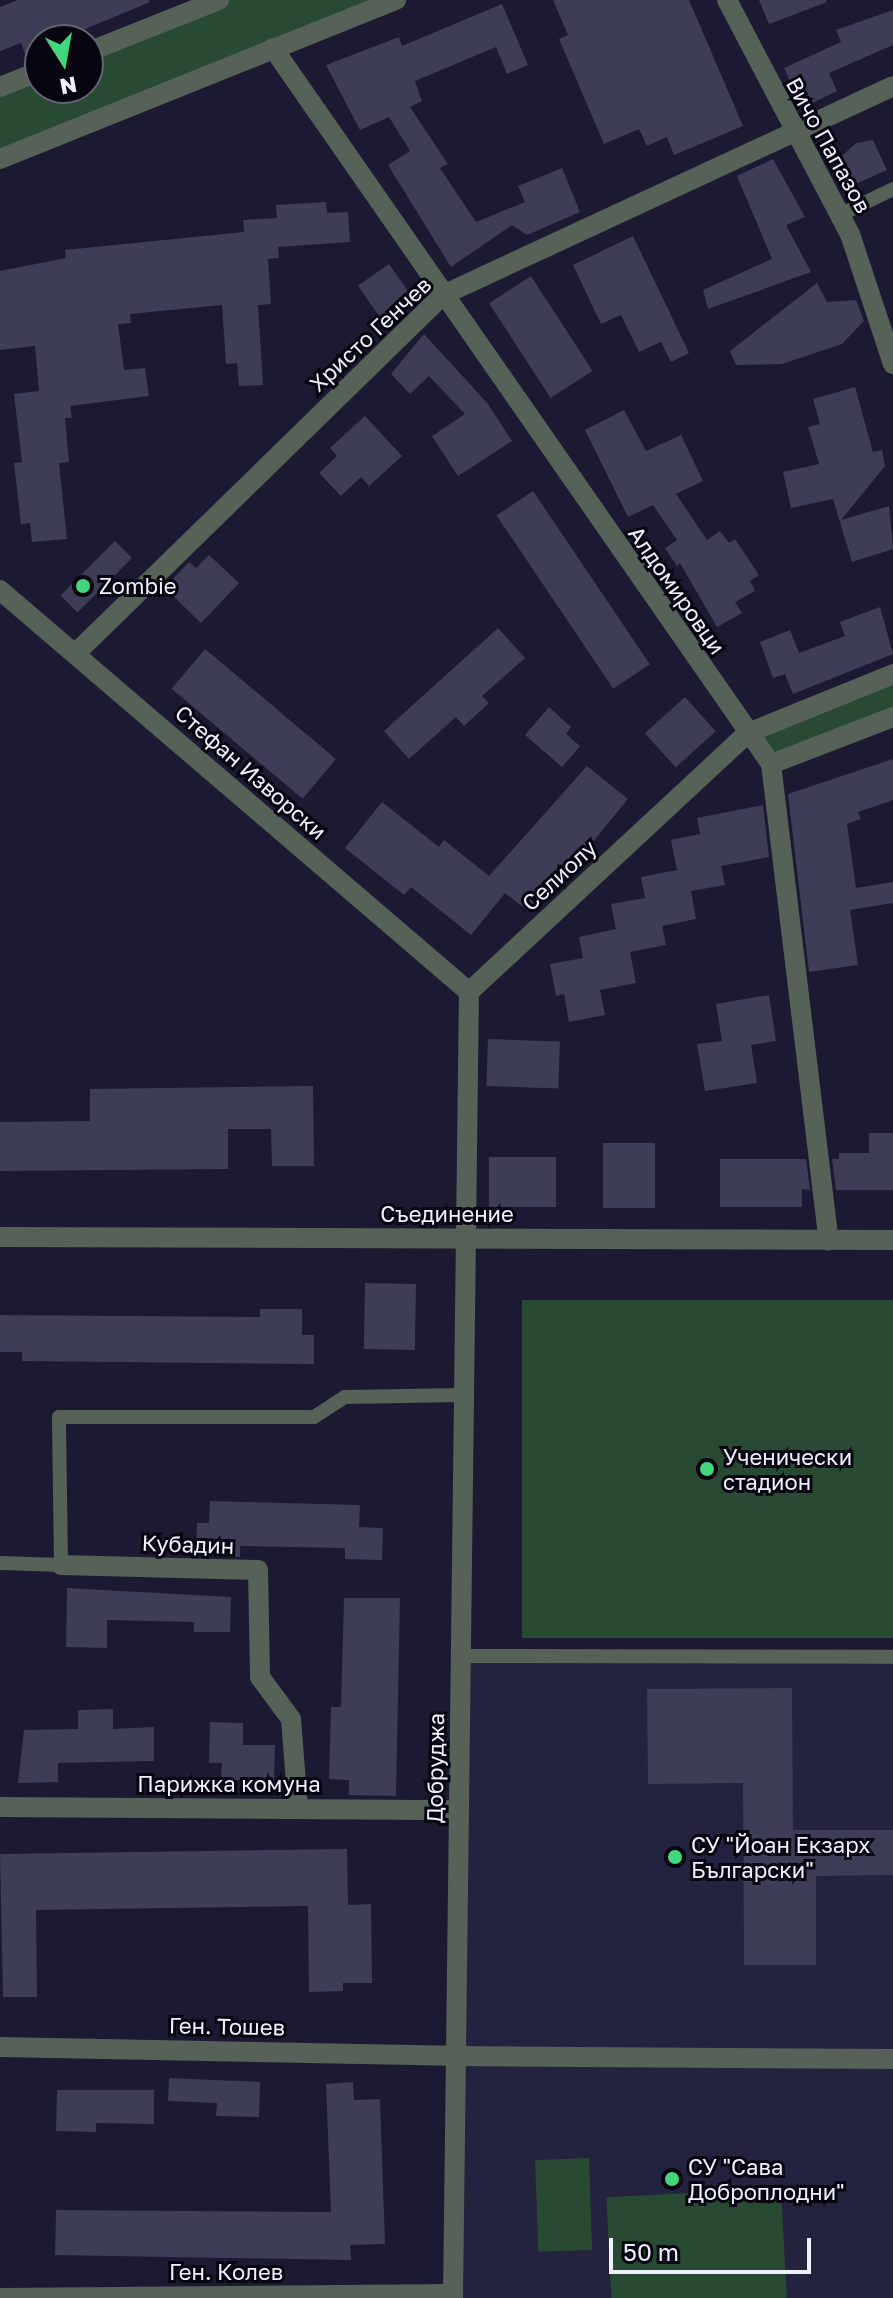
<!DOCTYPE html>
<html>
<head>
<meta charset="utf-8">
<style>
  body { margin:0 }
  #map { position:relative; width:893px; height:2298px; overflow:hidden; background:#1b1a32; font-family:"Golos Text",sans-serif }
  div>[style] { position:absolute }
  .built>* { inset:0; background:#23223f; transform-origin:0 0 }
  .green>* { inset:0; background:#284932; transform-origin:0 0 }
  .building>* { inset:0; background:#3d3d58; transform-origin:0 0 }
  .service>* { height:14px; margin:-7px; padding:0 7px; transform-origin:7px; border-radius:7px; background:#566158 }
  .pedestrian>* { height:20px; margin:-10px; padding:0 10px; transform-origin:10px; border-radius:10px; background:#566158 }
  .minor>* { height:20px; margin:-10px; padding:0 10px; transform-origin:10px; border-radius:10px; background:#566158 }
  .tertiary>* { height:20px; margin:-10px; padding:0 10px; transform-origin:10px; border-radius:10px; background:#566158 }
  .dots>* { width:22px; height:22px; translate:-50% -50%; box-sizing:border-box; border:4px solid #070610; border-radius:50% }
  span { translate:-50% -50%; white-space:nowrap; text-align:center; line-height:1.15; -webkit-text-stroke:6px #070610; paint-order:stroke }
  .street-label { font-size:22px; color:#f0f1ff }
  .poi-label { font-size:22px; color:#f0f1ff }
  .left { translate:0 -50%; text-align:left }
  .north { position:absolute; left:24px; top:24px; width:80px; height:80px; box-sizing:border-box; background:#070610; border:2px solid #646470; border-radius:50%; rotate:169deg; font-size:22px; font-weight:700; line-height:32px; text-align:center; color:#f0f1ff }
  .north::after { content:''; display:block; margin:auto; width:28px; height:36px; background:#41d77c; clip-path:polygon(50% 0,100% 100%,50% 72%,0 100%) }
  .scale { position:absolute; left:609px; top:2238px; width:202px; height:36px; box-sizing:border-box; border:4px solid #f0f1ff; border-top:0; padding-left:10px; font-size:24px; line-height:28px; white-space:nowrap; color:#f0f1ff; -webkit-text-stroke:6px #070610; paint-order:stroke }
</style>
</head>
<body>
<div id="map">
  <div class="built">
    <div style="left:461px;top:1656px;width:432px;height:642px"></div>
  </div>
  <div class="green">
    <div style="clip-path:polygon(219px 0,396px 0,0 159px,0 87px,40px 71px,40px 88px,88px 88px,88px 52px)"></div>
    <div style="clip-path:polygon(893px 674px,893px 717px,771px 764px,748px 733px)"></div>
    <div style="left:522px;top:1300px;width:371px;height:338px"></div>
    <div style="left:589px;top:2158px;width:92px;height:54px;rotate:88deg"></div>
    <div style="left:781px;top:2188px;width:110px;height:175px;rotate:87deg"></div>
  </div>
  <div class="building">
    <div style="clip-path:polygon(18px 0,149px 0,150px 2px,59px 40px,40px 40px,40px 58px,28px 62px,21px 43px,0 51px,0 7px)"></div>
    <div style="clip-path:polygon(553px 0,689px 0,743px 126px,674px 155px,667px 137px,647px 146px,639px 129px,604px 144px,559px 39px,568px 35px)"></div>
    <div style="clip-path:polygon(759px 0,826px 0,827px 2px,769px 24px)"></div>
    <div style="clip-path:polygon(502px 4px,528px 65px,507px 74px,496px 47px,415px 81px,422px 101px,410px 107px,448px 164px,440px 168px,476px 222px,525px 202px,518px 186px,562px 168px,580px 212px,527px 235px,512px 225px,451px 267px,388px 165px,410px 151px,389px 117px,360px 130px,326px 65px,399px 37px,402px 46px)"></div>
    <div style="clip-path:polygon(893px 10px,893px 45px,829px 73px,837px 91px,802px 108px,784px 68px,841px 42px,836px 30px)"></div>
    <div style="clip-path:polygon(873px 140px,887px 170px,842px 190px,831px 166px,856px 143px)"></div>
    <div style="clip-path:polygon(773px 159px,805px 217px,786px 225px,811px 272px,708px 309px,703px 290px,772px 259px,737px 176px)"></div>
    <div style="clip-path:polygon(326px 202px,327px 213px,348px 212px,350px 242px,278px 247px,279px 258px,268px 259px,271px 304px,258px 305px,263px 385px,239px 386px,237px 363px,226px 364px,222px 305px,130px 314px,131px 323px,118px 324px,124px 370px,145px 368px,149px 396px,70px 406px,72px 418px,65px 418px,69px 462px,59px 463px,67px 539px,32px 542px,30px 523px,21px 524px,14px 463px,22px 462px,14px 394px,39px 391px,35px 346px,0 350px,0 271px,66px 258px,65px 250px,244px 232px,243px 220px,277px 218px,276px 205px)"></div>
    <div style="clip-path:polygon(633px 236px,689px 353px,671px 362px,661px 342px,639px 352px,621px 315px,601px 324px,573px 265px)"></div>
    <div style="left:389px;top:264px;width:39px;height:38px;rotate:55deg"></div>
    <div style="left:531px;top:276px;width:113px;height:50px;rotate:57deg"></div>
    <div style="clip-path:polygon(817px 283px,827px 302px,856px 300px,864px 321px,842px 344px,782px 364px,736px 365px,730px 351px)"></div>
    <div style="clip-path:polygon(424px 334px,488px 404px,512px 441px,458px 476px,432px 436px,465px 414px,429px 376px,410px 394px,391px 374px)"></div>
    <div style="clip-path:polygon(855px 387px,873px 452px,882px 450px,885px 466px,841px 520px,889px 506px,893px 549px,852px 562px,833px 499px,791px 508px,783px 472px,819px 464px,808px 427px,820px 424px,813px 399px)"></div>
    <div style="clip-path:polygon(624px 410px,646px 451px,681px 435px,703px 481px,676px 494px,707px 540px,720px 531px,729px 543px,735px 539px,759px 575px,750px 581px,755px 591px,735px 602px,742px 613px,717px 627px,680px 563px,677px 566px,665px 548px,677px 540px,653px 505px,628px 517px,585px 430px)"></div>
    <div style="clip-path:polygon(365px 416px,402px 456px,369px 486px,361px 477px,341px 496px,319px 473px,337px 456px,330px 448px)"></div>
    <div style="left:533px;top:491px;width:209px;height:44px;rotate:56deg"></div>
    <div style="left:115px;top:541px;width:24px;height:77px;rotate:45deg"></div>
    <div style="clip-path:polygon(209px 555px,239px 583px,201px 623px,172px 595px,179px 587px,172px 580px,189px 562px,196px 568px)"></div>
    <div style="clip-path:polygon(880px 607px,893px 654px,793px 694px,785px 674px,773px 678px,760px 642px,790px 630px,799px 653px,845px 636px,840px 622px)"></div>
    <div style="clip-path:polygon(498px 628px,525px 658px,482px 696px,489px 703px,464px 726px,456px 717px,409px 759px,384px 731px)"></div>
    <div style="left:205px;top:649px;width:171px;height:52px;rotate:40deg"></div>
    <div style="left:685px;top:697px;width:46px;height:54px;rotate:48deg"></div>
    <div style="clip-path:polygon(549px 707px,571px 727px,566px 734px,580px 746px,562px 767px,525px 735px)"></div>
    <div style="clip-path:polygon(893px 759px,893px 800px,858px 812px,861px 819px,847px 824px,856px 888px,893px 882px,893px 903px,850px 910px,858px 965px,809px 972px,788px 794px)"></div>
    <div style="clip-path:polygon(587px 766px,628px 799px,583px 854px,577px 849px,528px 911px,505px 893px,471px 935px,411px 887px,404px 895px,345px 848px,382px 802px,439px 847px,444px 840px,489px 876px)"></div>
    <div style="clip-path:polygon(763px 805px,769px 857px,721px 866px,725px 885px,691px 891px,696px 919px,662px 926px,666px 945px,630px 952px,636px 983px,600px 990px,605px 1015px,569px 1022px,564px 994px,556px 996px,550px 964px,583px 958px,579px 937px,616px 929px,611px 904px,645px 898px,641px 877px,677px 870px,671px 840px,700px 834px,697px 818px)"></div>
    <div style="clip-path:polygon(769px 995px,776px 1041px,751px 1045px,757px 1083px,705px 1091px,697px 1044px,722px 1041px,716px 1004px)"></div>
    <div style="left:488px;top:1039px;width:72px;height:47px;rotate:2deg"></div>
    <div style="clip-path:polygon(313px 1086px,314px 1166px,272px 1166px,271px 1129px,228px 1129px,228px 1169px,0 1171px,0 1122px,90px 1121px,90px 1089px)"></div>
    <div style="clip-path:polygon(869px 1133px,893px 1133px,893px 1190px,836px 1190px,832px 1159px,839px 1159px,839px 1153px,869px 1153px)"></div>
    <div style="left:603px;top:1143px;width:52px;height:65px"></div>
    <div style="left:489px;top:1157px;width:67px;height:50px"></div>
    <div style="clip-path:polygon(720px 1159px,806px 1159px,810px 1190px,802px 1189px,802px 1207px,720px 1207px)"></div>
    <div style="left:365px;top:1283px;width:51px;height:66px;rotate:1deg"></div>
    <div style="clip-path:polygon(260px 1309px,302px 1309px,302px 1335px,314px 1335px,314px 1364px,22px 1361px,22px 1352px,0 1352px,0 1315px,260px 1317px)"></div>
    <div style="clip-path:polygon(210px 1501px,360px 1505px,359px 1527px,383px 1528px,382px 1560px,345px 1559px,345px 1548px,240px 1546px,240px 1557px,196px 1555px,197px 1523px,209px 1523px)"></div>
    <div style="clip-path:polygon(67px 1588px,231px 1597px,230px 1632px,194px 1632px,194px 1622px,107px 1620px,107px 1648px,66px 1647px)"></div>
    <div style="clip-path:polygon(344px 1598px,400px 1598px,396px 1796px,349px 1795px,349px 1780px,329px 1779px,331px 1707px,341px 1707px)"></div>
    <div style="clip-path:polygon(792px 1688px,793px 1830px,893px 1830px,893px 1875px,816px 1876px,816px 1965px,744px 1965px,743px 1783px,648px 1784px,647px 1689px)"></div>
    <div style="clip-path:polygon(113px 1709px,113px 1729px,154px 1727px,154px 1761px,58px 1763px,58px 1782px,18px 1783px,24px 1730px,78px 1729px,78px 1710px)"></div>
    <div style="clip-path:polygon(210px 1722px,243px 1723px,243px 1745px,275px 1745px,274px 1780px,221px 1780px,222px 1763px,209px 1763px)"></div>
    <div style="clip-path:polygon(347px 1849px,348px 1905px,371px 1904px,372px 1983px,343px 1983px,343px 1991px,309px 1992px,308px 1906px,36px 1910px,37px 1997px,3px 1997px,0 1854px)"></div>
    <div style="clip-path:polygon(169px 2078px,260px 2082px,259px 2117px,216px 2116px,217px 2103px,168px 2101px)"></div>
    <div style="clip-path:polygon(353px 2082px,354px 2100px,380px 2099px,385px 2244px,350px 2245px,351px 2260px,55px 2255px,56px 2210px,331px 2212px,326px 2084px)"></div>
    <div style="clip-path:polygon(57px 2090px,154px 2090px,154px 2124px,96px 2123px,96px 2132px,56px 2131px)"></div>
  </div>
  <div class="service">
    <div style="left:840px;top:215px;width:59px;rotate:-26.1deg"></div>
    <div style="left:0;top:1563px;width:61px;rotate:1.9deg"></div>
    <div style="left:61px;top:1565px;width:148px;rotate:-90.8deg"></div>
    <div style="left:59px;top:1417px;width:255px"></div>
    <div style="left:314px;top:1417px;width:37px;rotate:-33deg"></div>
    <div style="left:345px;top:1397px;width:118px;rotate:-1deg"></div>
    <div style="left:461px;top:1656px;width:432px;rotate:0.1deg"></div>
  </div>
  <div class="pedestrian">
    <div style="left:453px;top:2056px;width:440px;rotate:0.4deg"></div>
  </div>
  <div class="minor">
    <div style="left:727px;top:0;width:264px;rotate:62.3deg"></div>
    <div style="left:850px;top:234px;width:137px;rotate:71.7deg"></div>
    <div style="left:273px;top:48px;width:872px;rotate:55.18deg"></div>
    <div style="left:771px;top:764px;width:480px;rotate:83.1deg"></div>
    <div style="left:88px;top:52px;width:141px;rotate:-21.7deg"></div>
    <div style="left:0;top:87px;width:43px;rotate:-21.8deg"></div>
    <div style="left:0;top:159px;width:427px;rotate:-21.9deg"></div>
    <div style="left:0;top:590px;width:618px;rotate:40.6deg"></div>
    <div style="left:77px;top:652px;width:511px;rotate:-44.29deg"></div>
    <div style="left:443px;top:295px;width:496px;rotate:-24.9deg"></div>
    <div style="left:771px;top:764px;width:131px;rotate:-21.1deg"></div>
    <div style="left:61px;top:1565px;width:197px;rotate:1.5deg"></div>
    <div style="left:258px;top:1570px;width:107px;rotate:88.9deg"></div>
    <div style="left:260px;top:1677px;width:52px;rotate:53.6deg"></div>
    <div style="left:291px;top:1719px;width:89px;rotate:85.5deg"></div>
    <div style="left:0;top:1807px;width:459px;rotate:0.4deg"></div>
    <div style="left:0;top:2047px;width:453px;rotate:1.1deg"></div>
    <div style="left:0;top:2298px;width:453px;rotate:-0.5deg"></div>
    <div style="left:453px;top:2298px;width:1306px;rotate:-89.3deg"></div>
    <div style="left:469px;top:992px;width:381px;rotate:-42.9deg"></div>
    <div style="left:748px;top:733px;width:157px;rotate:-22.1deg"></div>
  </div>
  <div class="tertiary">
    <div style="left:0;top:1237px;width:893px;rotate:0.19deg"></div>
  </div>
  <div class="dots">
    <div style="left:83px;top:586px;background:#41d77c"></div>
    <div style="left:707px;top:1469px;background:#41d77c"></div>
    <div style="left:675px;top:1857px;background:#41d77c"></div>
    <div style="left:672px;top:2179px;background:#41d77c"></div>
  </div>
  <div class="street-label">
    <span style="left:829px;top:145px;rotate:61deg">Вичо Папазов</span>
    <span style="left:370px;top:334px;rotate:-43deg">Христо Генчев</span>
    <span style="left:677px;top:590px;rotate:55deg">Алдомировци</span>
    <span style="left:251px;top:772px;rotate:41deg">Стефан Изворски</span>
    <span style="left:559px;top:875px;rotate:-43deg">Селиолу</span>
    <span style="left:447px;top:1214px">Съединение</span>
    <span style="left:188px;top:1544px;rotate:2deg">Кубадин</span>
    <span style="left:435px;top:1768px;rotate:-89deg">Добруджа</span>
    <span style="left:229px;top:1784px">Парижка комуна</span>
    <span style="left:227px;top:2026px;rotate:1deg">Ген. Тошев</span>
    <span style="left:226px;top:2272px">Ген. Колев</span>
  </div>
  <div class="poi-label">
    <span class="left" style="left:99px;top:586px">Zombie</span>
    <span class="left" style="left:723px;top:1469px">Ученически<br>стадион</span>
    <span class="left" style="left:691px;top:1857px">СУ "Йоан Екзарх<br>Български"</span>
    <span class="left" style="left:688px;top:2179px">СУ "Сава<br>Доброплодни"</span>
  </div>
  <div class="north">N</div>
  <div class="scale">50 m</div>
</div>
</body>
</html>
